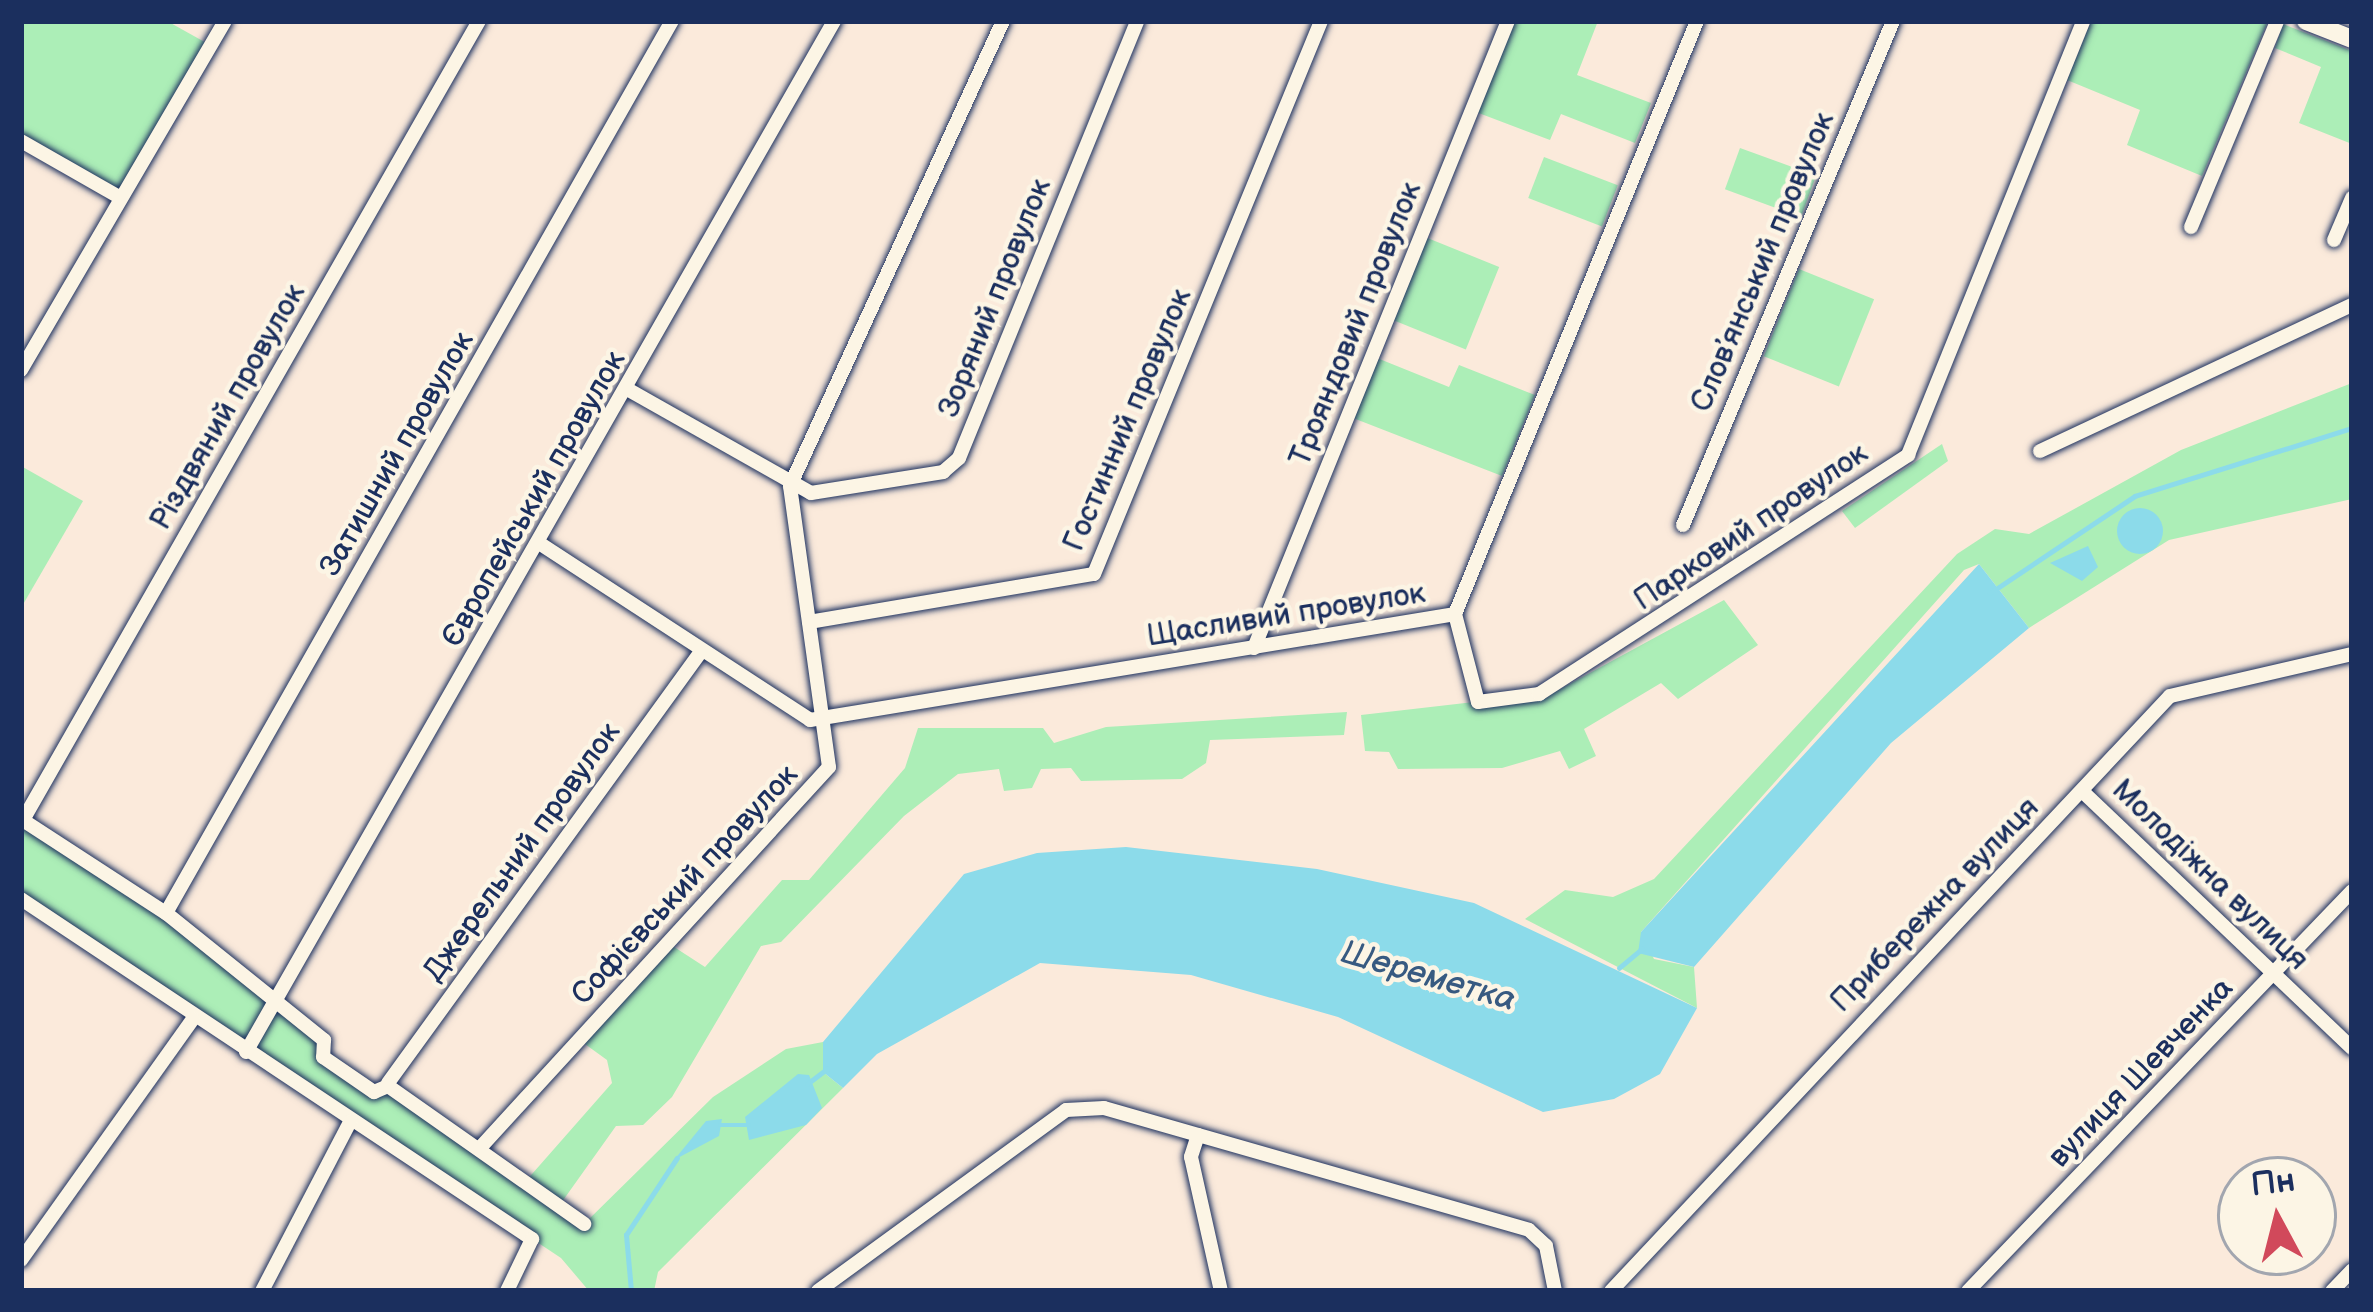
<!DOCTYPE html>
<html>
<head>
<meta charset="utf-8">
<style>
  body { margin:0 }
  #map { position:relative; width:2373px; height:1312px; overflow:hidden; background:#fbeadb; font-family:"Balsamiq Sans",sans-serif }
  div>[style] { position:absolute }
  .green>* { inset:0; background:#aceeb7; transform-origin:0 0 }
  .water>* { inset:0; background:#8cdbea }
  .round { border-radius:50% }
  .stream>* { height:4.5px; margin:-2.25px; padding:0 2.25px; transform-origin:2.25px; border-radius:2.25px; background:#8cdbea }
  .roads { filter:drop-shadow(0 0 3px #1b2f5e) drop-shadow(0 0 3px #1b2f5e) }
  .minor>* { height:14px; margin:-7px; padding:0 7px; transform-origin:7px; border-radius:7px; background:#fcf5e5 }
  .secondary>* { height:18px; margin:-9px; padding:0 9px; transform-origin:9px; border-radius:9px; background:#fcf5e5 }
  span { translate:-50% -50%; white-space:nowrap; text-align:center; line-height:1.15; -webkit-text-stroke:9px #fcf5e5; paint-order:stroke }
  .street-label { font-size:30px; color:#1b2f5e }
  .water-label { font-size:33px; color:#375a81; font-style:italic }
  .frame { position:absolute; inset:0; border:24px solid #1b2f5e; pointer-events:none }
  .north { position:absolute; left:2217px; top:1156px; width:120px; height:120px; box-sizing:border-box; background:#fcf5e5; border:3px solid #a2a6af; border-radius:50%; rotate:353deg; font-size:33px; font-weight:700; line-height:48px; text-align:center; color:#1b2f5e }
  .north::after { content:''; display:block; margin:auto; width:42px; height:54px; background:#d1495b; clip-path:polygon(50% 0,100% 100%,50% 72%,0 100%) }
</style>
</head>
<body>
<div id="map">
  <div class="green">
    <div style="clip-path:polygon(21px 21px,167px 21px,210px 45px,119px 197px,21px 141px)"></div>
    <div style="clip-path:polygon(1508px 21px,1598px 21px,1577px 75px,1651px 103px,1635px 143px,1561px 114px,1550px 140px,1476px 112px)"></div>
    <div style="clip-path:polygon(2091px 21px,2268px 21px,2202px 176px,2127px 145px,2140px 110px,2067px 80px)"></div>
    <div style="clip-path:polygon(2283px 24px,2352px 51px,2352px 144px,2299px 123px,2321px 67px,2275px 48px)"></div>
    <div style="left:1740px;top:148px;width:81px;height:44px;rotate:20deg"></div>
    <div style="left:1544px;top:157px;width:79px;height:44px;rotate:21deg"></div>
    <div style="left:1425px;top:237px;width:80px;height:89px;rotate:22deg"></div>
    <div style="left:1799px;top:269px;width:81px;height:94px;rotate:22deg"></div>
    <div style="clip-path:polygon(1377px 358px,1449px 387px,1459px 365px,1535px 395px,1502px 476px,1353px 418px)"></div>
    <div style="clip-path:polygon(2352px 383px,2352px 499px,2169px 540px,2029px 628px,1979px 564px,1964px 570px,1641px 932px,1654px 959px,1694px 967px,1697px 1008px,1525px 919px,1565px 890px,1613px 897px,1654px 879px,1957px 554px,1995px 529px,2029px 534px,2181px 450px)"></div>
    <div style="clip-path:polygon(1942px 444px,1948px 461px,1855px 528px,1842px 511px)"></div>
    <div style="clip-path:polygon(21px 466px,83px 501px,21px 608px)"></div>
    <div style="clip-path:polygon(1724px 600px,1758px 645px,1678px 699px,1661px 683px,1584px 729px,1596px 756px,1569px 769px,1560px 751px,1502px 768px,1398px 769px,1389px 752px,1365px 751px,1361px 715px,1553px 693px)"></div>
    <div style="clip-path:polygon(1347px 712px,1344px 735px,1210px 740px,1206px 763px,1182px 779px,1081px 781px,1071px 768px,1041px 769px,1032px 788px,1004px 791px,999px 769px,958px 774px,904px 816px,781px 942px,761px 946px,672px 1097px,643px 1125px,616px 1126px,559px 1206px,584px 1224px,713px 1097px,786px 1049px,823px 1042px,823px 1072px,843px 1088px,658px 1272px,654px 1291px,589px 1291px,561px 1258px,21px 899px,21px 819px,166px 913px,324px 1040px,323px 1057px,374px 1092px,388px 1086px,525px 1182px,612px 1083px,607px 1060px,578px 1039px,668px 943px,705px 967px,782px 880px,809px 880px,905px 768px,918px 728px,1043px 728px,1054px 743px,1106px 727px)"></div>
  </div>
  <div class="water">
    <div class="round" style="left:2117px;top:508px;width:46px;height:46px"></div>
    <div style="clip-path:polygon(2088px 546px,2098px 567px,2082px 581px,2050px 563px)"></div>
    <div style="clip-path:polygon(1979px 564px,2029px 628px,1891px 743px,1694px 967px,1638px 953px,1641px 932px)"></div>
    <div style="clip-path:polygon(1126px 847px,1317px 869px,1474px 903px,1697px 1008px,1660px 1074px,1614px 1099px,1543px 1112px,1338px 1017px,1191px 975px,1040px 963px,877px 1054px,843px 1088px,823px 1072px,823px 1042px,964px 874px,1037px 853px)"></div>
    <div style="clip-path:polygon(798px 1074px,809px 1075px,822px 1108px,806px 1125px,749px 1140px,745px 1117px)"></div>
    <div style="clip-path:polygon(722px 1119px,719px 1136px,674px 1160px,706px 1121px)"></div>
  </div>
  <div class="stream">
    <div style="left:1990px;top:593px;width:174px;rotate:-33.8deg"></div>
    <div style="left:2135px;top:496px;width:227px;rotate:-17.4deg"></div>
    <div style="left:1619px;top:968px;width:30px;rotate:-40deg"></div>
    <div style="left:807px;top:1084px;width:25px;rotate:-37deg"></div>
    <div style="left:720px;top:1125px;width:29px"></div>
    <div style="left:631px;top:1291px;width:56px;rotate:-95.1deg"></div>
    <div style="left:626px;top:1235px;width:92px;rotate:-56.5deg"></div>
  </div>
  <div class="roads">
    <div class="minor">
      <div style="left:21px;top:141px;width:113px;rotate:29.7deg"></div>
      <div style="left:2191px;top:227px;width:223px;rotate:-67.3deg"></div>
      <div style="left:2334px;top:240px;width:46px;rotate:-66.8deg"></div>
      <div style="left:21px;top:370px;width:404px;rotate:-59.7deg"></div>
      <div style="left:629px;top:390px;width:209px;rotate:29.5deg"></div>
      <div style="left:811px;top:493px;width:134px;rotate:-9deg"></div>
      <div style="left:943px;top:472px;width:21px;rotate:-41deg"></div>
      <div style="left:959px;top:458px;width:472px;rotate:-67.8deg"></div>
      <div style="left:2040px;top:451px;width:344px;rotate:-25.1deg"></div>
      <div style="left:1683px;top:525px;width:546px;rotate:-67.38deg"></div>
      <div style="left:542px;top:545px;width:320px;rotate:33.1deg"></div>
      <div style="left:810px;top:720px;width:654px;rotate:-9.33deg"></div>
      <div style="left:1455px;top:614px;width:640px;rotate:-67.8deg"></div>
      <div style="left:1455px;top:614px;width:91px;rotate:75.4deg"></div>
      <div style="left:1478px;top:702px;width:62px;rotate:-7.5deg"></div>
      <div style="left:1539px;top:694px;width:440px;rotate:-32.9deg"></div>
      <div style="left:1908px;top:455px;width:468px;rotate:-68deg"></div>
      <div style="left:809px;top:622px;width:289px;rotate:-9.6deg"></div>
      <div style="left:1094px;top:574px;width:598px;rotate:-67.68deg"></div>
      <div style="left:1254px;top:648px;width:676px;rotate:-67.95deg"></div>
      <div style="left:2083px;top:792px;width:371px;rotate:43.6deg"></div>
      <div style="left:21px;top:819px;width:173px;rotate:33deg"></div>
      <div style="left:166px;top:913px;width:203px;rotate:38.8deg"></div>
      <div style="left:324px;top:1040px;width:17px;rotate:93deg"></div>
      <div style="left:323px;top:1057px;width:62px;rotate:34.5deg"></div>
      <div style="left:374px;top:1092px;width:15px;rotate:-23deg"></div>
      <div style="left:388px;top:1086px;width:240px;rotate:35.1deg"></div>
      <div style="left:23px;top:820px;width:920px;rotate:-60.29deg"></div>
      <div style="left:21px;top:899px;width:614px;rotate:33.64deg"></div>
      <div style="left:532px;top:1239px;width:58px;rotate:115.7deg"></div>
      <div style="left:166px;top:913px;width:1026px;rotate:-60.44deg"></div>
      <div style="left:246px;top:1052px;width:1187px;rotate:-60.3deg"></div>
      <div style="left:388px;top:1083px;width:531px;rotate:-54.04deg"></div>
      <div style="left:1198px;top:1135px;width:23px;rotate:108deg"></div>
      <div style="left:1191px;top:1157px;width:137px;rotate:77.4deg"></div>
      <div style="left:479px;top:1149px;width:518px;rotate:-47.5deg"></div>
      <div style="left:829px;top:767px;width:284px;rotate:-97.9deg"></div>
      <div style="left:790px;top:486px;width:511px;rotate:-65.39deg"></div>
      <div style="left:21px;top:1260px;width:296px;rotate:-54.5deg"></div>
      <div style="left:262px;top:1291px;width:191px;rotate:-62.5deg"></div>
      <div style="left:818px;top:1291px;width:307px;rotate:-36.1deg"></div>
      <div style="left:1066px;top:1110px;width:38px;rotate:-3deg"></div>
      <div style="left:1104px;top:1108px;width:442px;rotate:16deg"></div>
      <div style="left:1529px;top:1230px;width:23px;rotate:43deg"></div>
      <div style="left:1546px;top:1246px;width:46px;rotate:78.7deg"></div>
      <div style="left:1611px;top:1291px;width:816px;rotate:-46.79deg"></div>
      <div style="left:2170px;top:696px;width:187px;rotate:-13deg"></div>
      <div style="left:1968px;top:1291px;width:554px;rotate:-46.17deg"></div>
      <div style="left:2332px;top:1291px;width:29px;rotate:-46deg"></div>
    </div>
    <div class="secondary">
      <div style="left:2306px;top:21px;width:49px;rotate:21.4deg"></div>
    </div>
  </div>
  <div class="street-label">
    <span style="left:1763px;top:262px;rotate:-67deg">Словʼянський провулок</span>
    <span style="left:995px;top:298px;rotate:-68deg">Зоряний провулок</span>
    <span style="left:1356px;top:324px;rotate:-68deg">Трояндовий провулок</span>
    <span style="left:228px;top:407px;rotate:-60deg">Різдвяний провулок</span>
    <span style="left:1128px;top:420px;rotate:-67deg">Гостинний провулок</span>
    <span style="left:397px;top:454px;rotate:-60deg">Затишний провулок</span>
    <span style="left:534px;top:499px;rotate:-60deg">Європейський провулок</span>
    <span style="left:1751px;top:527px;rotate:-34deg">Парковий провулок</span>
    <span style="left:1286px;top:615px;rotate:-9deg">Щасливий провулок</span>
    <span style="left:522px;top:852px;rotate:-54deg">Джерельний провулок</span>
    <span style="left:2210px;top:875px;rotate:44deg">Молодіжна вулиця</span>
    <span style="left:685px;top:885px;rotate:-47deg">Софієвський провулок</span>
    <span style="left:1935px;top:905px;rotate:-46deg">Прибережна вулиця</span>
    <span style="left:2141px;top:1073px;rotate:-46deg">вулиця Шевченка</span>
  </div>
  <div class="water-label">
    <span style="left:1428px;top:977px;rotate:16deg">Шереметка</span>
  </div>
  <div class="frame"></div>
  <div class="north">Пн</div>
</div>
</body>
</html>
